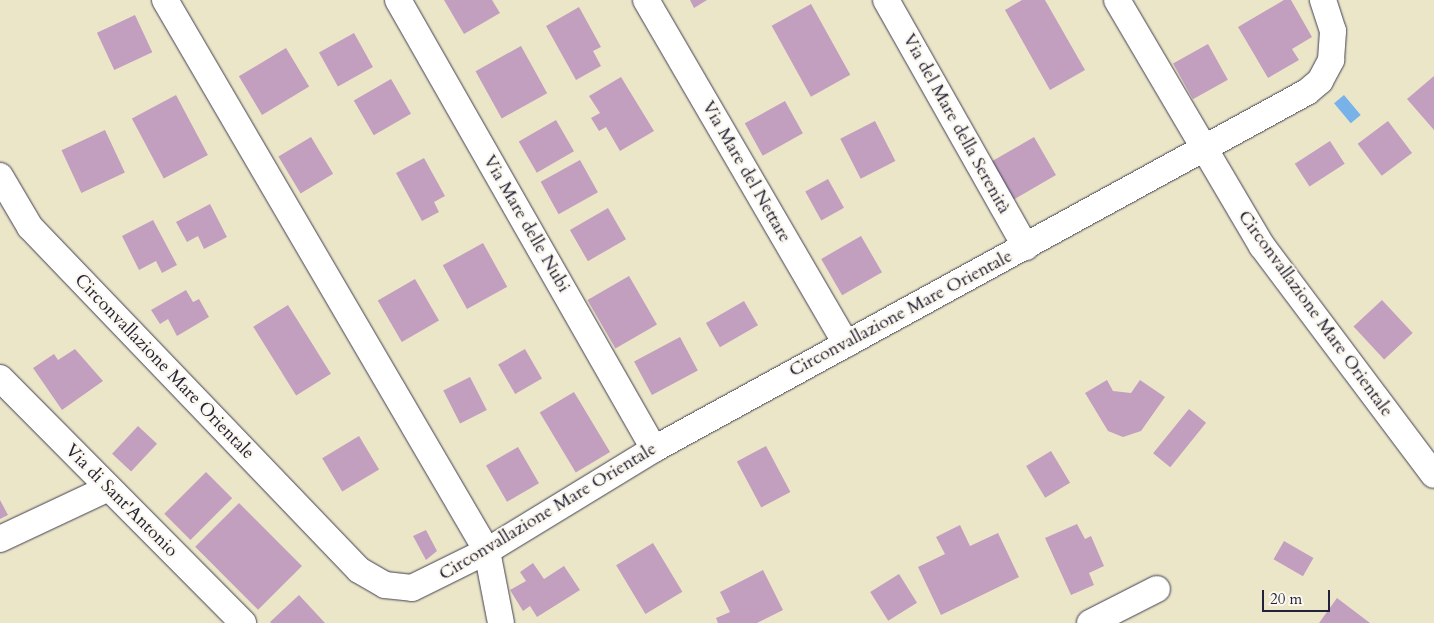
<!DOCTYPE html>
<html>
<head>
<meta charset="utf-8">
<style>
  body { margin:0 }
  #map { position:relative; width:1434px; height:623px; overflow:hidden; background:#ece6c9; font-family:Cardo,serif }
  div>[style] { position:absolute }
  .water>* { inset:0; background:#77b2e8; transform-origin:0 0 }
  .building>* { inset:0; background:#c29fbf; transform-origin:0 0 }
  .roads { filter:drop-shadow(0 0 1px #403f50) drop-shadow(0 0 1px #403f50) }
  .street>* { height:26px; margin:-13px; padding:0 13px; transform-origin:13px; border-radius:13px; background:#fff }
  span { translate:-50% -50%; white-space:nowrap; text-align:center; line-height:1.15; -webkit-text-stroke:4px #fbf7ec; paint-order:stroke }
  .street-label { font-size:18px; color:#22223b }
  .scale { position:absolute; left:1262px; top:590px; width:68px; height:22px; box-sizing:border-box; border:2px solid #22223b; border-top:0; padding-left:6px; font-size:15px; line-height:18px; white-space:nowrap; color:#22223b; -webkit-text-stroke:4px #fbf7ec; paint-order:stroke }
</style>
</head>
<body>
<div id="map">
  <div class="water">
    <div style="left:1344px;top:95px;width:26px;height:13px;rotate:50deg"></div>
  </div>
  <div class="building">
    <div style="clip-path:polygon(444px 0,492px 0,500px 13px,464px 34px)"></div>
    <div style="clip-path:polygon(690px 0,707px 0,694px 8px)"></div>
    <div style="clip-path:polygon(1022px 0,1045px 0,1085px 70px,1050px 90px,1005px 10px)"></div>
    <div style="clip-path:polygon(1284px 0,1291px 0,1312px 37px,1292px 49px,1299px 60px,1268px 78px,1238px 27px)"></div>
    <div style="left:811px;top:4px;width:81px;height:45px;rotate:61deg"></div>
    <div style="clip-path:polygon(579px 7px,601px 47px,593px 51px,601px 66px,576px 80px,546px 26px)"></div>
    <div style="left:135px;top:15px;width:41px;height:42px;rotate:65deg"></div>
    <div style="left:354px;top:33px;width:39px;height:40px;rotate:61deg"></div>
    <div style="left:1208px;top:44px;width:41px;height:40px;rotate:61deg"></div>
    <div style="left:521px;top:46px;width:54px;height:52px;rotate:61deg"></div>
    <div style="left:286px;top:48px;width:45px;height:55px;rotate:59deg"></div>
    <div style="clip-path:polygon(1434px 76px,1434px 130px,1407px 99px)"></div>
    <div style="clip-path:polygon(621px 77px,654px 131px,620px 151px,606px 127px,599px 131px,591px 118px,600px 113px,589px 96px)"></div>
    <div style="left:391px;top:79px;width:40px;height:43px;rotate:60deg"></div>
    <div style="left:176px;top:95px;width:68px;height:50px;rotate:62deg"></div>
    <div style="left:785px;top:101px;width:37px;height:46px;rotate:61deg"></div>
    <div style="left:556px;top:120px;width:36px;height:43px;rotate:60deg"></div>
    <div style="left:875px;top:121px;width:45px;height:39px;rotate:63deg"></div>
    <div style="left:1388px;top:121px;width:40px;height:38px;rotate:53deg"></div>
    <div style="left:105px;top:130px;width:47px;height:48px;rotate:65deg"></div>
    <div style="left:311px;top:137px;width:43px;height:38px;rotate:59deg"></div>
    <div style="left:1034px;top:137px;width:44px;height:50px;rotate:60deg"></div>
    <div style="left:1330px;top:141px;width:27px;height:42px;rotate:57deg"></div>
    <div style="clip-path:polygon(424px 158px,445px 196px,434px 202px,439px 212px,422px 221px,396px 173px)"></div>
    <div style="left:580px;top:160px;width:37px;height:45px;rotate:61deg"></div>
    <div style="left:828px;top:179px;width:33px;height:26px;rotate:61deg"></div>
    <div style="clip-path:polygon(210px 204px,227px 237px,204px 249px,198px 236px,187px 242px,176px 222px)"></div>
    <div style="left:608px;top:208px;width:36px;height:44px;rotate:60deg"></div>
    <div style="clip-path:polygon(153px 220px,177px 265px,162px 273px,156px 261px,139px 270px,122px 236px)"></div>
    <div style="left:861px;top:236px;width:42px;height:46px;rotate:60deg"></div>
    <div style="left:483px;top:243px;width:50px;height:46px;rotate:61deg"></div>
    <div style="left:629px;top:276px;width:56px;height:48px;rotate:60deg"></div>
    <div style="left:415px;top:279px;width:48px;height:43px;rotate:60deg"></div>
    <div style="clip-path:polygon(186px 290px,193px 302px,199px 299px,209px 317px,177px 336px,168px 319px,160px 324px,151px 310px)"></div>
    <div style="left:1382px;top:300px;width:45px;height:39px;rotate:47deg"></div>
    <div style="left:744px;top:301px;width:28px;height:44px;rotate:60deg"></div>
    <div style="left:288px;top:305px;width:81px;height:41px;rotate:58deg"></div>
    <div style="left:680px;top:337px;width:38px;height:52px;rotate:62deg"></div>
    <div style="clip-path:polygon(75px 349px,103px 381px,62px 410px,33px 368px,54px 354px,58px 360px)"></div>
    <div style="left:525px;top:349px;width:34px;height:31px;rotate:60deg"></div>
    <div style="left:470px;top:377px;width:37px;height:30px;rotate:63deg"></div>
    <div style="clip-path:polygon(1107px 380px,1113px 391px,1131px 393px,1140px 380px,1165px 397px,1141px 431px,1123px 437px,1108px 431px,1085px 393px)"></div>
    <div style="left:574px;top:392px;width:70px;height:40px;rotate:59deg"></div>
    <div style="left:1189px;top:409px;width:22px;height:57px;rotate:39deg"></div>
    <div style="left:138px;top:426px;width:26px;height:38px;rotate:43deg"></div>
    <div style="left:359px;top:436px;width:39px;height:43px;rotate:59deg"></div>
    <div style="left:766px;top:446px;width:52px;height:33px;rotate:62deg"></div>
    <div style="left:518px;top:447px;width:42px;height:37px;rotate:60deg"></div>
    <div style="left:1051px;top:451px;width:37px;height:29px;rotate:59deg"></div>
    <div style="left:206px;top:472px;width:37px;height:59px;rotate:45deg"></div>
    <div style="clip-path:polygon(0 500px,8px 515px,0 519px)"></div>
    <div style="left:239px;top:503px;width:89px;height:62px;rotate:45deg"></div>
    <div style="clip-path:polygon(1077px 524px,1085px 539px,1091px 536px,1104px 566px,1089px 573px,1094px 585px,1071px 595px,1045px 538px)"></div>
    <div style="clip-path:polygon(960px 525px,970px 546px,998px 533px,1019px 577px,941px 615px,918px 567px,945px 554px,936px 537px)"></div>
    <div style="clip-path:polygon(426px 530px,437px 551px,426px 560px,413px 536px)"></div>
    <div style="left:1284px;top:541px;width:34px;height:21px;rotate:30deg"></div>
    <div style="left:653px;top:543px;width:57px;height:43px;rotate:59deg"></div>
    <div style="clip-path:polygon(533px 563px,544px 579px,564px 566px,580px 590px,537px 617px,530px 606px,523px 611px,510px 590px,526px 581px,520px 572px)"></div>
    <div style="clip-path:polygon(763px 570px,783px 610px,757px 623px,718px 623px,716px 618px,730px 612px,720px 592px)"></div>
    <div style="left:899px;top:574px;width:34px;height:34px;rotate:58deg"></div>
    <div style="clip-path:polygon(299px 595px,325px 623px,271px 623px,270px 622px)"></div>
    <div style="clip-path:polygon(1337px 598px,1370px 623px,1319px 623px)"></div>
  </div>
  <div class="roads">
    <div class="street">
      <div style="left:165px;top:0;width:638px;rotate:59.7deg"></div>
      <div style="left:487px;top:551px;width:73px;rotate:79deg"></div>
      <div style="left:398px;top:0;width:517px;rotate:60.31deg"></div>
      <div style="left:646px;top:0;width:398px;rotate:59.8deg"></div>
      <div style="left:886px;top:0;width:284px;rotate:60.5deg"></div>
      <div style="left:1117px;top:0;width:286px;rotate:59.5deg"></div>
      <div style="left:1262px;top:246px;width:286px;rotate:53.1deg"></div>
      <div style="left:0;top:176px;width:59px;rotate:59.5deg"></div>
      <div style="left:30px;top:227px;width:475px;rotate:46.2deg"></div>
      <div style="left:359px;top:570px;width:30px;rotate:30deg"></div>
      <div style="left:385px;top:585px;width:27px;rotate:6deg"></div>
      <div style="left:412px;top:588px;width:84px;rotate:-26.3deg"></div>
      <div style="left:487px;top:551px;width:196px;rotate:-31.4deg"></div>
      <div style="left:654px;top:449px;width:744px;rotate:-28.67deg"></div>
      <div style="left:1307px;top:92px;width:17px;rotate:-40deg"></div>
      <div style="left:1320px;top:81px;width:24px;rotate:-62deg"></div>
      <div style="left:1331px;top:60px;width:29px;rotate:-86deg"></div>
      <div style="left:1333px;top:31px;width:33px;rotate:-108deg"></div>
      <div style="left:0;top:378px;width:345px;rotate:45.2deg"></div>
      <div style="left:0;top:539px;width:120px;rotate:-25.1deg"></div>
      <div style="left:1090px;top:623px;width:75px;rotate:-26.9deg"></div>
    </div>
  </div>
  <div class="street-label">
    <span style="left:956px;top:124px;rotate:61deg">Via del Mare della Serenità</span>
    <span style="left:746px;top:172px;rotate:60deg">Via Mare del Nettare</span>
    <span style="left:526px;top:224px;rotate:60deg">Via Mare delle Nubi</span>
    <span style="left:901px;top:314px;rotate:-28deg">Circonvallazione Mare Orientale</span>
    <span style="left:1315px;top:314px;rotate:54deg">Circonvallazione Mare Orientale</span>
    <span style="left:164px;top:367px;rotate:46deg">Circonvallazione Mare Orientale</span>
    <span style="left:121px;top:501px;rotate:45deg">Via di Sant'Antonio</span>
    <span style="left:548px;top:512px;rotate:-31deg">Circonvallazione Mare Orientale</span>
  </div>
  <div class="scale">20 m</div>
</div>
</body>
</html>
